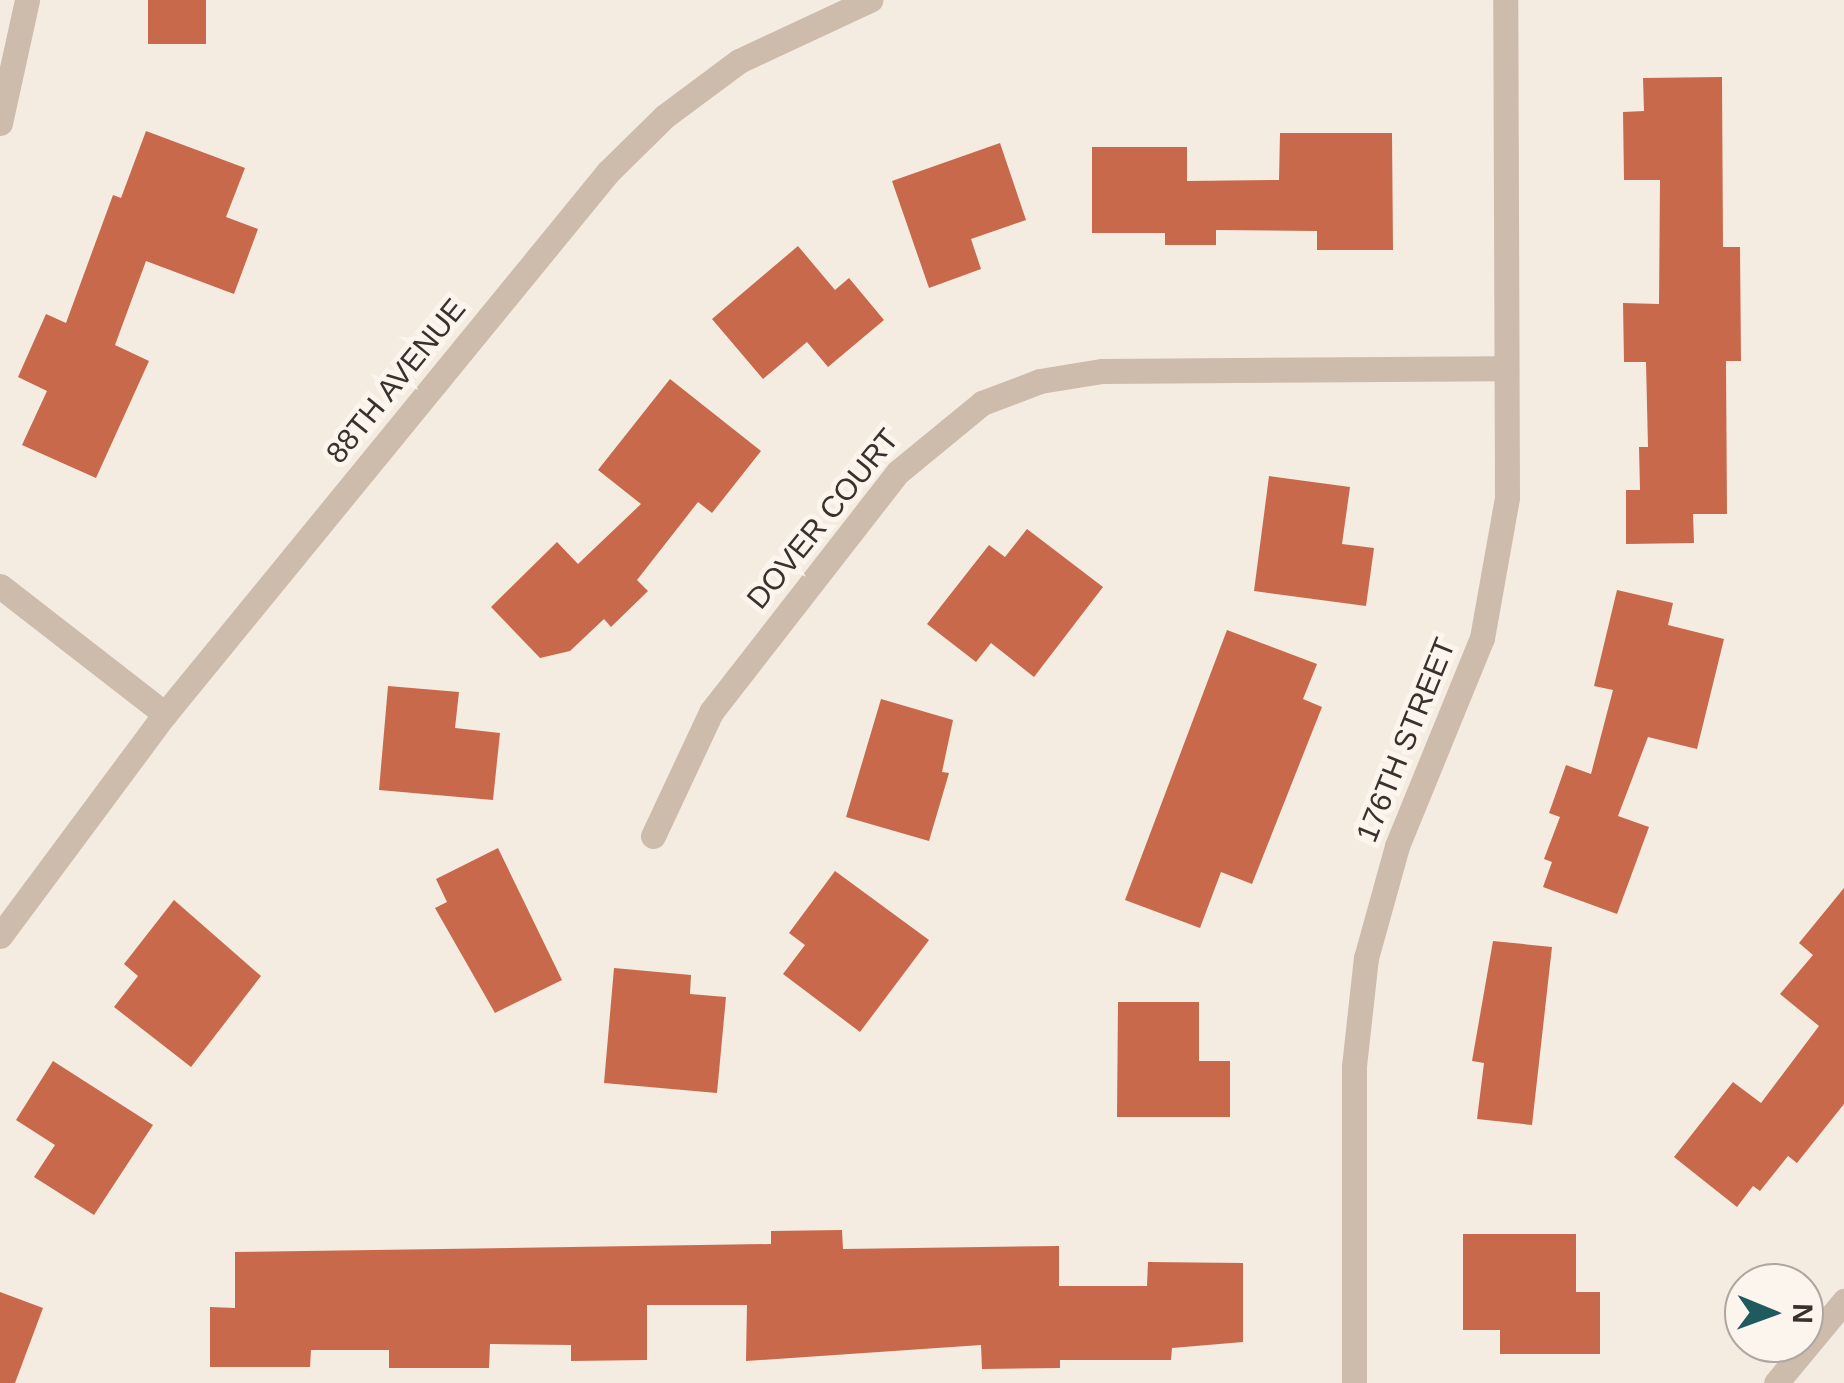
<!DOCTYPE html>
<html>
<head>
<meta charset="utf-8">
<style>
  body { margin:0 }
  #map { position:relative; width:1844px; height:1383px; overflow:hidden; background:#f4ebe1; font-family:Arial,sans-serif }
  div>[style] { position:absolute }
  .building>* { inset:0; background:#c8694b; transform-origin:0 0 }
  .street>* { height:25px; margin:-12.5px; padding:0 12.5px; transform-origin:12.5px; border-radius:12.5px; background:#cdbbac }
  span { translate:-50% -50%; white-space:nowrap; text-align:center; line-height:1.15; -webkit-text-stroke:10px #fbf5ee; paint-order:stroke }
  .street-label { font-size:30px; color:#3b302b }
  .north { position:absolute; left:1724px; top:1263px; width:100px; height:100px; box-sizing:border-box; background:#fbf5ee; border:2px solid #aea6a0; border-radius:50%; rotate:91deg; font-size:28px; font-weight:700; line-height:40px; text-align:center; color:#3b302b }
  .north::after { content:''; display:block; margin:auto; width:35px; height:45px; background:#1f5a5e; clip-path:polygon(50% 0,100% 100%,50% 72%,0 100%) }
</style>
</head>
<body>
<div id="map">
  <div class="building">
    <div style="left:148px;top:0;width:58px;height:44px"></div>
    <div style="clip-path:polygon(1722px 77px,1723px 247px,1740px 247px,1741px 361px,1726px 361px,1727px 514px,1693px 514px,1694px 543px,1626px 544px,1626px 490px,1640px 490px,1639px 447px,1648px 447px,1646px 362px,1624px 362px,1623px 303px,1659px 304px,1660px 180px,1624px 180px,1623px 112px,1644px 111px,1643px 78px)"></div>
    <div style="clip-path:polygon(146px 131px,245px 168px,226px 217px,258px 229px,234px 294px,146px 261px,115px 345px,149px 361px,96px 478px,22px 445px,47px 391px,18px 377px,46px 314px,66px 323px,113px 195px,121px 198px)"></div>
    <div style="clip-path:polygon(1280px 133px,1392px 133px,1393px 250px,1317px 250px,1317px 231px,1216px 230px,1216px 245px,1165px 245px,1165px 233px,1092px 233px,1092px 147px,1187px 147px,1187px 181px,1279px 180px)"></div>
    <div style="clip-path:polygon(1000px 143px,1026px 220px,971px 239px,981px 269px,929px 288px,892px 181px)"></div>
    <div style="clip-path:polygon(798px 246px,835px 290px,849px 278px,884px 320px,828px 367px,807px 342px,763px 379px,712px 319px)"></div>
    <div style="clip-path:polygon(670px 379px,761px 451px,712px 513px,698px 502px,637px 580px,648px 591px,611px 627px,604px 619px,570px 651px,540px 658px,491px 607px,557px 542px,578px 564px,641px 504px,598px 470px)"></div>
    <div style="clip-path:polygon(1269px 476px,1350px 487px,1342px 544px,1374px 548px,1366px 606px,1254px 591px)"></div>
    <div style="clip-path:polygon(1027px 529px,1103px 587px,1034px 677px,991px 643px,976px 662px,927px 624px,989px 545px,1005px 557px)"></div>
    <div style="clip-path:polygon(1617px 590px,1673px 603px,1668px 625px,1724px 639px,1697px 749px,1648px 737px,1618px 816px,1649px 827px,1617px 914px,1543px 887px,1552px 862px,1544px 859px,1560px 817px,1549px 813px,1566px 765px,1591px 774px,1613px 690px,1594px 686px)"></div>
    <div style="clip-path:polygon(1227px 630px,1317px 664px,1303px 699px,1322px 707px,1252px 884px,1221px 872px,1200px 928px,1125px 900px)"></div>
    <div style="clip-path:polygon(388px 686px,459px 692px,455px 728px,500px 733px,493px 800px,379px 790px)"></div>
    <div style="clip-path:polygon(881px 699px,953px 720px,942px 772px,949px 773px,929px 841px,846px 817px)"></div>
    <div style="clip-path:polygon(498px 848px,562px 980px,495px 1013px,435px 908px,447px 902px,436px 879px)"></div>
    <div style="clip-path:polygon(835px 871px,929px 940px,860px 1032px,783px 974px,805px 945px,789px 933px)"></div>
    <div style="clip-path:polygon(1844px 888px,1844px 1104px,1797px 1163px,1788px 1156px,1760px 1191px,1753px 1186px,1737px 1207px,1674px 1157px,1733px 1082px,1761px 1103px,1819px 1026px,1780px 994px,1813px 955px,1799px 943px)"></div>
    <div style="clip-path:polygon(174px 900px,261px 976px,191px 1067px,114px 1007px,138px 976px,124px 964px)"></div>
    <div style="clip-path:polygon(1493px 941px,1552px 947px,1532px 1125px,1477px 1119px,1484px 1063px,1472px 1061px)"></div>
    <div style="clip-path:polygon(614px 968px,691px 975px,690px 994px,726px 997px,717px 1093px,604px 1083px)"></div>
    <div style="clip-path:polygon(1118px 1002px,1199px 1002px,1199px 1061px,1230px 1061px,1230px 1117px,1117px 1117px)"></div>
    <div style="clip-path:polygon(53px 1061px,153px 1125px,94px 1215px,34px 1177px,55px 1145px,16px 1120px)"></div>
    <div style="clip-path:polygon(842px 1230px,843px 1249px,1059px 1246px,1059px 1286px,1147px 1286px,1148px 1262px,1243px 1263px,1243px 1342px,1172px 1348px,1171px 1360px,1060px 1360px,1060px 1368px,982px 1369px,981px 1345px,746px 1361px,747px 1305px,647px 1305px,647px 1360px,571px 1361px,571px 1345px,490px 1344px,489px 1368px,389px 1368px,389px 1350px,311px 1350px,310px 1367px,210px 1367px,210px 1307px,235px 1308px,235px 1252px,771px 1244px,771px 1231px)"></div>
    <div style="clip-path:polygon(1463px 1234px,1576px 1234px,1576px 1292px,1600px 1292px,1600px 1354px,1500px 1354px,1500px 1330px,1463px 1330px)"></div>
    <div style="clip-path:polygon(0 1292px,43px 1308px,15px 1383px,0 1383px)"></div>
  </div>
  <div class="street">
    <div style="left:0;top:123px;width:126px;rotate:-77.6deg"></div>
    <div style="left:0;top:586px;width:209px;rotate:37.8deg"></div>
    <div style="left:653px;top:836px;width:137px;rotate:-64.9deg"></div>
    <div style="left:711px;top:712px;width:304px;rotate:-52.1deg"></div>
    <div style="left:898px;top:472px;width:109px;rotate:-39.4deg"></div>
    <div style="left:982px;top:403px;width:62px;rotate:-20.8deg"></div>
    <div style="left:1040px;top:381px;width:63px;rotate:-9.2deg"></div>
    <div style="left:1102px;top:371px;width:401px;rotate:-0.4deg"></div>
    <div style="left:0;top:936px;width:277px;rotate:-53.4deg"></div>
    <div style="left:165px;top:714px;width:700px;rotate:-50.74deg"></div>
    <div style="left:608px;top:172px;width:80px;rotate:-44.5deg"></div>
    <div style="left:665px;top:116px;width:92px;rotate:-36.6deg"></div>
    <div style="left:739px;top:61px;width:145px;rotate:-25deg"></div>
    <div style="left:1354px;top:1383px;width:317px;rotate:-90deg"></div>
    <div style="left:1354px;top:1066px;width:109px;rotate:-83.7deg"></div>
    <div style="left:1366px;top:958px;width:116px;rotate:-74.5deg"></div>
    <div style="left:1397px;top:846px;width:225px;rotate:-67.8deg"></div>
    <div style="left:1482px;top:638px;width:143px;rotate:-79.9deg"></div>
    <div style="left:1507px;top:497px;width:497px;rotate:-90.2deg"></div>
    <div style="left:1776px;top:1383px;width:107px;rotate:-50.3deg"></div>
  </div>
  <div class="street-label">
    <span style="left:396px;top:381px;rotate:-51deg">88TH AVENUE</span>
    <span style="left:823px;top:519px;rotate:-51deg">DOVER COURT</span>
    <span style="left:1406px;top:740px;rotate:-68deg">176TH STREET</span>
  </div>
  <div class="north">N</div>
</div>
</body>
</html>
